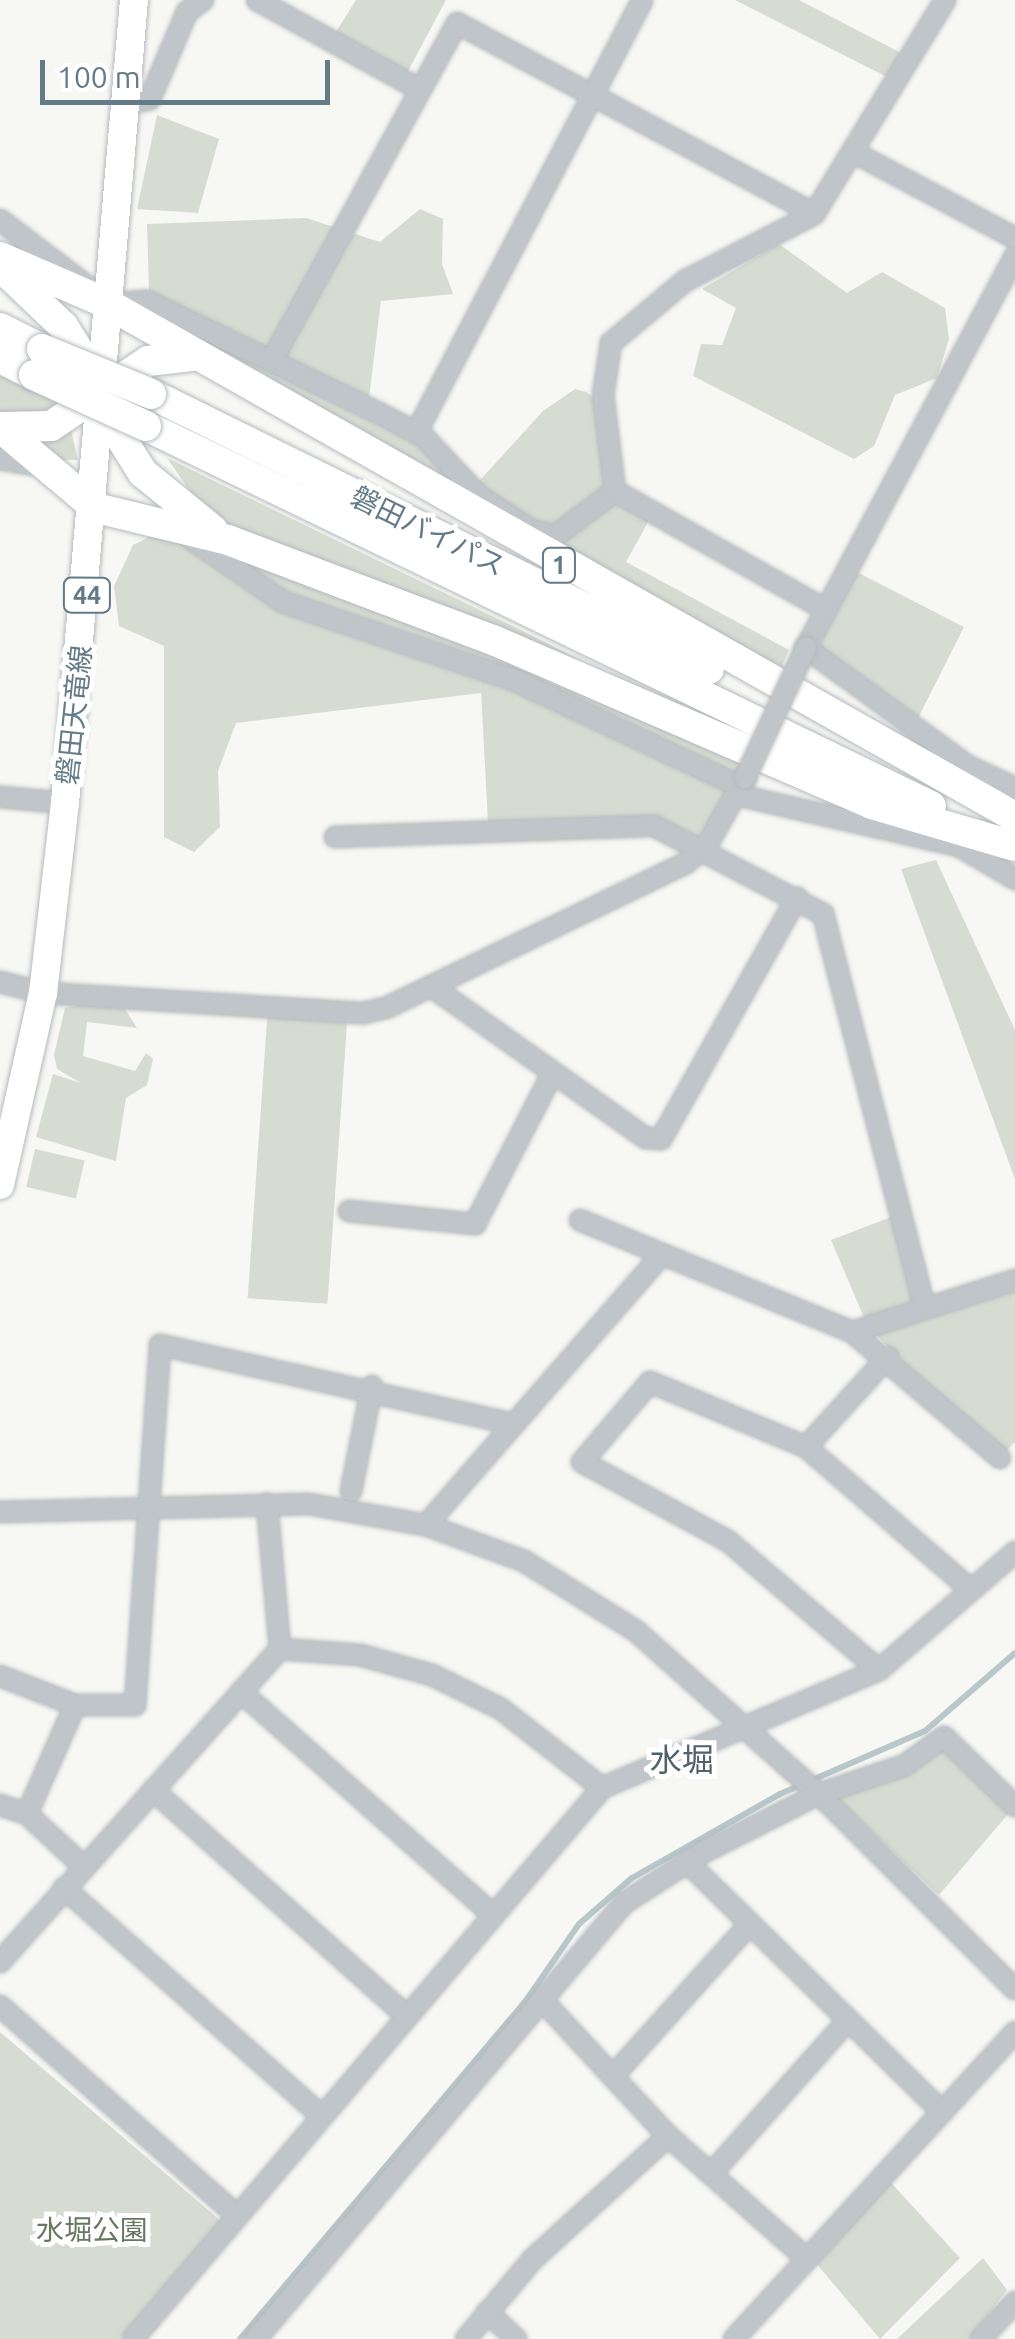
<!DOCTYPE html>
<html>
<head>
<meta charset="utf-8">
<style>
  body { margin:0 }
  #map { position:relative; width:1015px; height:2339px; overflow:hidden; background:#f7f7f3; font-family:Ubuntu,"Noto Sans JP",sans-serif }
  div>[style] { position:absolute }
  .green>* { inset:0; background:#d7dcd2; transform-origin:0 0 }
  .stream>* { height:6px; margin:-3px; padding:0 3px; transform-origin:3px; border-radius:3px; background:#b7c7ca }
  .roads { filter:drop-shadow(0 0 2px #b4babe) drop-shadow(0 0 2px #b4babe) }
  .minor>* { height:20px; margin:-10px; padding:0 10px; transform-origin:10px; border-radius:10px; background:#bfc5c8 }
  .major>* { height:28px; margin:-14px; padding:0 14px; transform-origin:14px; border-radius:14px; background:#fff }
  .highway>* { height:30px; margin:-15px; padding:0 15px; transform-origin:15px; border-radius:15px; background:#fff }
  .bridges { filter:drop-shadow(0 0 2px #b4b9bc) drop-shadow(0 0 2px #b4b9bc) }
  .minor-bridge>* { height:20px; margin:-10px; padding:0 10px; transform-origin:10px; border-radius:10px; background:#bfc5c8 }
  .highway-bridge>* { height:30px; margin:-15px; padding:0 15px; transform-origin:15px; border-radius:15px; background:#fff }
  span { translate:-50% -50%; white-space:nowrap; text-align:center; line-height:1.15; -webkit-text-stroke:10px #fff; paint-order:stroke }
  .shield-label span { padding:2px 8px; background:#fff; border:2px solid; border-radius:8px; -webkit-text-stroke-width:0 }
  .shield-label { font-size:25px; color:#637a87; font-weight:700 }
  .street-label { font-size:28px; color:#637a87 }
  .park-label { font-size:28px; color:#66785f }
  .quarter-label { font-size:32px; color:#52626b }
  .scale { position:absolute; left:40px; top:60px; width:290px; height:45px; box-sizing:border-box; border:5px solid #637a87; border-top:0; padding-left:12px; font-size:30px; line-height:35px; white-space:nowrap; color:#637a87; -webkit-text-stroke:8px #fff; paint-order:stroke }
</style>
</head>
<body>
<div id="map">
  <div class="green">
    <div style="clip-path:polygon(356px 0,446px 0,407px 73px,334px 35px)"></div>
    <div style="clip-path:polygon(735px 0,799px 0,903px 54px,889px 78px)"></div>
    <div style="clip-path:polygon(157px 115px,219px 139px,198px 213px,137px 209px)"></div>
    <div style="clip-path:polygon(420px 209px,443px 219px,442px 264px,453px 294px,381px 301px,368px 406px,423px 436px,472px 489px,543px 411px,575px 389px,586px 392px,604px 406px,610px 479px,653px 513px,626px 562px,789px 650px,778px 675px,150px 323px,147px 224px,306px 218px,380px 242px)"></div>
    <div style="clip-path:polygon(779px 244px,847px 293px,882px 272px,945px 308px,949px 339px,937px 378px,895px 395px,874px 446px,854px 459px,693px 376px,701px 344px,722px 345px,736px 308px,702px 289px)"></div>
    <div style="clip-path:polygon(0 368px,64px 400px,78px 460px,0 459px)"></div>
    <div style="clip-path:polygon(167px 458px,531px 635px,576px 658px,570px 666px,209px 518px)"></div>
    <div style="clip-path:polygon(160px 532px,228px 549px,744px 753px,706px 847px,650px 826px,488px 823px,480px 671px,481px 693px,236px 723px,218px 771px,220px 827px,194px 852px,164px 837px,164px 646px,119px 626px,114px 586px,133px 545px)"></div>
    <div style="clip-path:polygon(849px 568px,964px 627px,916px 722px,816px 656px)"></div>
    <div style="clip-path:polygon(936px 860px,1015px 1030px,1015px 1179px,901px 869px)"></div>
    <div style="clip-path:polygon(89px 1003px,125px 1009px,137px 1028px,87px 1022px,83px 1056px,135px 1071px,146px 1053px,153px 1059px,147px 1085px,126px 1098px,116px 1161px,36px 1137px,53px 1074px,81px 1083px,57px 1069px,54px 1055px,65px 1008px)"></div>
    <div style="left:268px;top:1007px;width:80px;height:292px;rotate:4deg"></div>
    <div style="left:35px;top:1149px;width:51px;height:39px;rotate:13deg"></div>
    <div style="clip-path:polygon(899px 1214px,925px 1308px,1015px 1280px,1015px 1442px,1000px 1458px,868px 1327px,831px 1240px)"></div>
    <div style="clip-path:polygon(944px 1737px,1015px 1806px,939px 1895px,829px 1791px)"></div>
    <div style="clip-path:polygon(0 2032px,221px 2221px,120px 2339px,0 2339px)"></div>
    <div style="clip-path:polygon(884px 2175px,960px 2258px,880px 2339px,810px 2256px)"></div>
    <div style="clip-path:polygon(983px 2258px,1007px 2290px,970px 2339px,897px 2339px)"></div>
  </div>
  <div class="stream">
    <div style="left:240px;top:2339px;width:441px;rotate:-49.8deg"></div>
    <div style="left:525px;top:2002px;width:95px;rotate:-55.3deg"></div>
    <div style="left:579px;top:1924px;width:70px;rotate:-41deg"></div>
    <div style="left:632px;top:1878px;width:170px;rotate:-29.6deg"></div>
    <div style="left:780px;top:1794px;width:158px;rotate:-23.5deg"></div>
    <div style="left:925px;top:1731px;width:119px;rotate:-40.9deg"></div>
  </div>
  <div class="roads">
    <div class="minor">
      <div style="left:257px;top:0;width:180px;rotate:28.8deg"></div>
      <div style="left:125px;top:104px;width:25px;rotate:-11deg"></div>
      <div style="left:150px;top:99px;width:95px;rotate:-67deg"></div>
      <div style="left:187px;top:12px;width:20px;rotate:-37deg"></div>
      <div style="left:855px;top:153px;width:181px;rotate:28deg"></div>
      <div style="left:0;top:220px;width:111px;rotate:37.3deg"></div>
      <div style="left:1015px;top:256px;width:444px;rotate:118.1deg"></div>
      <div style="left:806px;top:648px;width:200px;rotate:36.1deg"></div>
      <div style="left:968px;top:766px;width:52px;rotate:25.1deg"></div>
      <div style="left:110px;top:304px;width:37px;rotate:-5deg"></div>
      <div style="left:147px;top:301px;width:258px;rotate:25.8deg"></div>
      <div style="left:379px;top:413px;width:50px;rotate:27.6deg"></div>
      <div style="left:423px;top:436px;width:83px;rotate:46.9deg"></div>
      <div style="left:480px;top:497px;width:61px;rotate:32.9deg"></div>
      <div style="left:531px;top:530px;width:25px;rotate:14deg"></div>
      <div style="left:555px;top:536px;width:75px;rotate:-36.9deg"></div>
      <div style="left:272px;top:360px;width:384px;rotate:-61.2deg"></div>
      <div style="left:457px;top:23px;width:405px;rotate:28.1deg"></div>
      <div style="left:416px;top:433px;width:488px;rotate:-62.4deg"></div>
      <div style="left:0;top:459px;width:48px;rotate:9.7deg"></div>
      <div style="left:182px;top:532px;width:123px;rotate:34.7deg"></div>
      <div style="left:283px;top:602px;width:246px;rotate:18.7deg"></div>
      <div style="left:516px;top:681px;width:249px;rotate:25.2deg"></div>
      <div style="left:826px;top:610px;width:242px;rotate:-150.6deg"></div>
      <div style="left:615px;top:491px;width:97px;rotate:-97.1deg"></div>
      <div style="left:603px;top:395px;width:53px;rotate:-81.3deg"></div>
      <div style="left:611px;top:343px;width:97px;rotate:-40deg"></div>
      <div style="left:685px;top:281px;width:145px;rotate:-27.4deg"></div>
      <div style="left:814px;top:214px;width:251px;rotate:-58.5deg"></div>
      <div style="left:737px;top:795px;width:228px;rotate:12.9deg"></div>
      <div style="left:959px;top:846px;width:65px;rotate:30.5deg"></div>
      <div style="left:0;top:797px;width:65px;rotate:5.3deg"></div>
      <div style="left:335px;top:837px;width:319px;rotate:-2deg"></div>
      <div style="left:654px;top:826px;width:191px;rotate:27.5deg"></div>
      <div style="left:823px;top:914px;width:407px;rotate:75.5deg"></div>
      <div style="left:0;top:982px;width:44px;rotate:14.3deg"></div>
      <div style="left:43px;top:993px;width:321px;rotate:3.6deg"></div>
      <div style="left:363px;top:1013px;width:26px;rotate:-13deg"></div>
      <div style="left:388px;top:1007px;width:331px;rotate:-25.8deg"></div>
      <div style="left:686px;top:863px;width:26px;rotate:-39deg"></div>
      <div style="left:706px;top:847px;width:79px;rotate:-60.5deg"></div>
      <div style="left:431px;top:986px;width:263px;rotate:35.3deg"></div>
      <div style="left:646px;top:1138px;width:15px;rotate:4deg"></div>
      <div style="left:661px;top:1139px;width:277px;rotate:-60.6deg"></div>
      <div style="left:349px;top:1211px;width:127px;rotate:5.9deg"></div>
      <div style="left:475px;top:1224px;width:169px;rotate:-62.8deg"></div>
      <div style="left:580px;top:1220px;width:89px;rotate:22.5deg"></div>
      <div style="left:852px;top:1332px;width:194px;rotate:40.4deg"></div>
      <div style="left:806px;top:1447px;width:122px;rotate:-47.7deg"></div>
      <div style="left:351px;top:1491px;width:107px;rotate:-78.7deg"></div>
      <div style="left:0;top:1512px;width:309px;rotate:-1.5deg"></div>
      <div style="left:309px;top:1504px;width:119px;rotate:10.2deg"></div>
      <div style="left:426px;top:1525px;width:104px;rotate:20.2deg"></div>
      <div style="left:524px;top:1561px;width:132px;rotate:32deg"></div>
      <div style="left:636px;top:1631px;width:245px;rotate:41.7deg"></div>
      <div style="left:819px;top:1794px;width:276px;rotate:44.9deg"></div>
      <div style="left:426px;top:1525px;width:359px;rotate:-48.9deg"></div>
      <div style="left:662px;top:1254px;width:205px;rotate:22.3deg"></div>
      <div style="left:852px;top:1332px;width:171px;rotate:-17.7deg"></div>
      <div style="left:280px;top:1649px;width:80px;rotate:4.3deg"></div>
      <div style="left:360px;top:1655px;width:75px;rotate:15.5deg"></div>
      <div style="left:432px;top:1675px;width:77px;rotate:26.2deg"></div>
      <div style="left:501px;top:1709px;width:128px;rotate:38deg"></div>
      <div style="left:879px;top:1670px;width:199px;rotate:-139.5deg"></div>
      <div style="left:728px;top:1541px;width:166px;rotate:-151.6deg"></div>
      <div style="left:582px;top:1462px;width:105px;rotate:-49.6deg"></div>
      <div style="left:650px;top:1382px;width:169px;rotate:22.6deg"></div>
      <div style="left:806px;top:1447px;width:218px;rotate:40.9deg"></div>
      <div style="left:0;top:1676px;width:80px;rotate:21.1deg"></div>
      <div style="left:75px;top:1705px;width:60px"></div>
      <div style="left:135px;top:1705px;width:361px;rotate:-86deg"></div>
      <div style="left:160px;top:1345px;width:361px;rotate:12.6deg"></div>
      <div style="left:241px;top:1692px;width:337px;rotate:41.5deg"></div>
      <div style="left:153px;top:1790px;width:340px;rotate:41.7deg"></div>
      <div style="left:0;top:1805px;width:28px;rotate:18deg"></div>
      <div style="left:27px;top:1814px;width:76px;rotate:42.9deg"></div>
      <div style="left:27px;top:1814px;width:119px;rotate:-66.2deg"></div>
      <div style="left:687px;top:1862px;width:357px;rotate:44.4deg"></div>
      <div style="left:64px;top:1888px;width:344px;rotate:41.5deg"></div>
      <div style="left:0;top:1962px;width:420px;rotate:-48.2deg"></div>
      <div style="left:280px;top:1649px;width:146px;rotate:-95.1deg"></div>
      <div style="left:542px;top:2000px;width:185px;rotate:47.2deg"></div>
      <div style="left:668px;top:2136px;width:186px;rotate:41.5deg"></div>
      <div style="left:0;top:2006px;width:317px;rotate:41.5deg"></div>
      <div style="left:613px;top:2076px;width:205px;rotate:-48deg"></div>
      <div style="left:711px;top:2174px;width:206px;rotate:-48.3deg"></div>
      <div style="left:487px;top:2312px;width:40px;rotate:43deg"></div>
      <div style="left:133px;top:2339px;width:724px;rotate:-49.6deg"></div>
      <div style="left:602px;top:1788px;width:301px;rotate:-23.1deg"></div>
      <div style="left:879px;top:1670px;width:180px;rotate:-40.9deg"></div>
      <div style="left:256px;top:2339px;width:571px;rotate:-49.83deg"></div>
      <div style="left:624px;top:1903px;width:93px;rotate:-32.7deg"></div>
      <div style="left:702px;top:1853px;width:131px;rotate:-26.8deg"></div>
      <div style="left:819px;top:1794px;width:91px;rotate:-18.6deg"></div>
      <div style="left:905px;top:1765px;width:48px;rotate:-35.7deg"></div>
      <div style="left:944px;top:1737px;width:99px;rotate:44.2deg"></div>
      <div style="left:466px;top:2339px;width:104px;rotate:-50.1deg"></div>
      <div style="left:533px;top:2259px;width:183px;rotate:-42.3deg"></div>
      <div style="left:734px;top:2339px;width:416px;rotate:-47.5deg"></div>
      <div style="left:981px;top:2339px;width:50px;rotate:-47.4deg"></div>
    </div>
    <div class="major">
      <div style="left:0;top:1185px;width:197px;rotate:-77.4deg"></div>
      <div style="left:43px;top:993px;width:191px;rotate:-83.4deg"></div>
      <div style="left:65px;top:803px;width:806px;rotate:-85.09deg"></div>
    </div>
    <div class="highway">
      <div style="left:0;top:257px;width:118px;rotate:23.5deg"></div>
      <div style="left:108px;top:304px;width:1042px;rotate:29.49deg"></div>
      <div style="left:0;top:266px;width:87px;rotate:43.6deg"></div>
      <div style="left:63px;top:326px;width:66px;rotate:58deg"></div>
      <div style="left:0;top:328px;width:47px;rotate:26.6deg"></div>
      <div style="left:0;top:358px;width:38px;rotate:27deg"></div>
      <div style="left:151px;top:394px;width:622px;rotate:26.24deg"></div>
      <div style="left:102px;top:408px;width:77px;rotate:57.8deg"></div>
      <div style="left:143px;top:473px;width:90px;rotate:39.2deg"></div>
      <div style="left:146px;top:426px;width:872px;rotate:25.83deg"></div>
      <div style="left:0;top:427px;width:126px;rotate:40.2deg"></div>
      <div style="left:96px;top:508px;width:136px;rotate:13.6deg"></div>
      <div style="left:228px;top:540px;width:283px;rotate:20.7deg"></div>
      <div style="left:493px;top:640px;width:413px;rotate:23.4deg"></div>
      <div style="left:872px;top:804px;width:149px;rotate:16.4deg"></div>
      <div style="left:0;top:427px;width:51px;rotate:-1.1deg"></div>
      <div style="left:51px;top:426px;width:117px;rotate:-33.8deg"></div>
      <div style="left:148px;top:361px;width:44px;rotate:-6.5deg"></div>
    </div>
  </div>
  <div class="bridges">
    <div class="minor-bridge">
      <div style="left:745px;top:778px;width:144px;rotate:-64.9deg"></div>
    </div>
    <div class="highway-bridge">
      <div style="left:42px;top:349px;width:118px;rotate:22.4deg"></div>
      <div style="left:34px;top:375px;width:123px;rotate:24.5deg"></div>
    </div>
  </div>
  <div class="shield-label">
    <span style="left:559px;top:565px">1</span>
    <span style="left:87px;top:595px">44</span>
  </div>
  <div class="street-label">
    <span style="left:428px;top:531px;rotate:26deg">磐田バイパス</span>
    <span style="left:74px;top:715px;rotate:-84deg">磐田天竜線</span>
  </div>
  <div class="park-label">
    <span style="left:92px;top:2230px">水堀公園</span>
  </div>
  <div class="quarter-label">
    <span style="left:682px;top:1759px">水堀</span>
  </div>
  <div class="scale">100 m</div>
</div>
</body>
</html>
